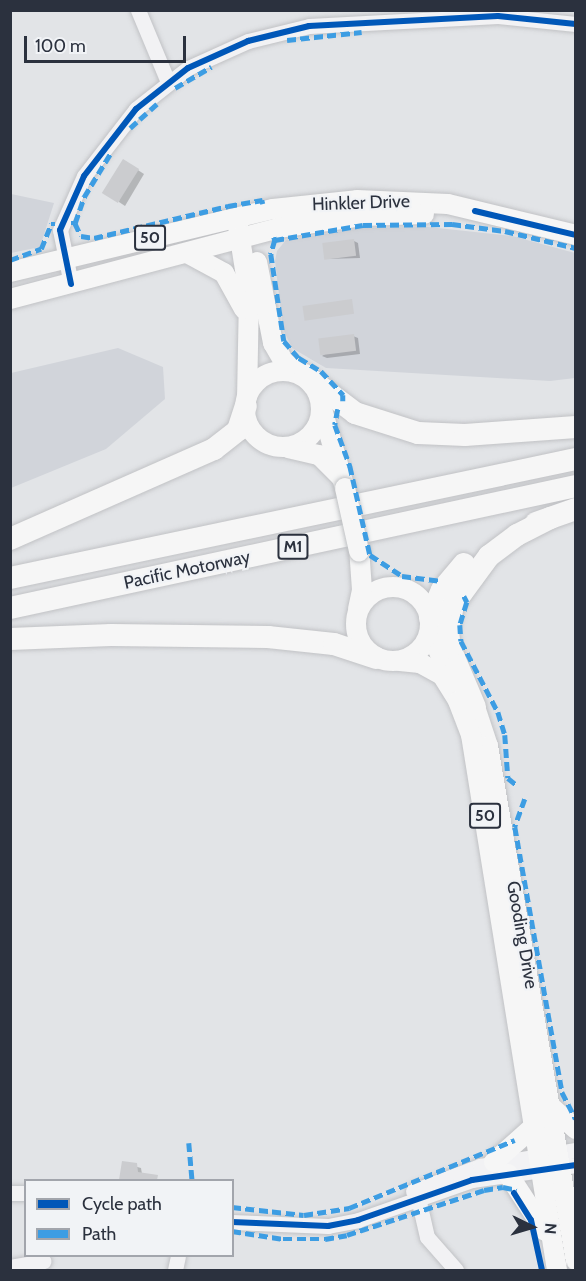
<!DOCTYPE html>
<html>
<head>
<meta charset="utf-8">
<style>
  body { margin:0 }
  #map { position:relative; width:586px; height:1281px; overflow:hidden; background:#e2e4e7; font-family:Cabin,sans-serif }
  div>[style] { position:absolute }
  .built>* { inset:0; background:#d1d4da }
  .shadow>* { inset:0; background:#0003 }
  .building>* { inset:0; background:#cbcccf; transform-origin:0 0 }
  .roads { filter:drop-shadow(0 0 2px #c1c2c5) drop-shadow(0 0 2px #c1c2c5) }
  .minor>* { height:15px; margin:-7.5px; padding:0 7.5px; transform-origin:7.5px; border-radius:7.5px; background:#f2f2f4 }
  .major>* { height:20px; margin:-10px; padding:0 10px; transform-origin:10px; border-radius:10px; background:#f6f6f6 }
  .major>.ring { margin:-10px; padding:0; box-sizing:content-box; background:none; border:20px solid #f6f6f6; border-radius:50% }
  .highway>* { height:22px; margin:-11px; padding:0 11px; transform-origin:11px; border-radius:11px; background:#f6f6f6 }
  .bridges { filter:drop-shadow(0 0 2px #bfc1c4) drop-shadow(0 0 2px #bfc1c4) }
  .major-bridge>* { height:20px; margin:-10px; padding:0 10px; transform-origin:10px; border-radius:10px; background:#f6f6f6 }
  .quiet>* { height:4.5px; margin-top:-2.25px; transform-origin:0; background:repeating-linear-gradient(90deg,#3d9de3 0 9px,transparent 0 13.5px) }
  .cycleway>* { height:6px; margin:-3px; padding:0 3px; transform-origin:3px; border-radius:3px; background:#0057b8 }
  span { translate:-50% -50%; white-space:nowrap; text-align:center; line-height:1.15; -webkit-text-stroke:4.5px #f1f3f6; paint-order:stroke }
  .shield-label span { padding:2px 4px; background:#f1f3f6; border:2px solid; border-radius:4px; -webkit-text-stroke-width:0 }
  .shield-label { font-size:16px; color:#2b313e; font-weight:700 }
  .street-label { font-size:18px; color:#2b313e }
  .frame { position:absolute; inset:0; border:12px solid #2b313e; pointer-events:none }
  .legend { position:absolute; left:24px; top:1179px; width:210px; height:78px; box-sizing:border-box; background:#f1f3f6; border:2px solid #a2a5ac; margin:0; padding:8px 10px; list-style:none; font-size:18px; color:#2b313e }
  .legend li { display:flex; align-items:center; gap:12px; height:30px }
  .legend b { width:30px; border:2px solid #a2a5ac }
  .north { position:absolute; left:502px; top:1197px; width:60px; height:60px; -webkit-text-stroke:4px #f1f3f6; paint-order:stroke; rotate:95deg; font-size:16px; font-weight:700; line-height:24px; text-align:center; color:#2b313e }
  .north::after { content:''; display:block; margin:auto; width:21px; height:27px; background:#2b313e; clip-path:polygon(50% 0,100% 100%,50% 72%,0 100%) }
  .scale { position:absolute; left:24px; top:36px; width:162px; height:27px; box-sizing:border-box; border:3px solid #2b313e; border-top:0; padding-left:8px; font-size:18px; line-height:21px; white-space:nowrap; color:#2b313e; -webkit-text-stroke:4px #f1f3f6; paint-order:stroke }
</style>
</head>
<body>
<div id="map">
  <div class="built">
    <div style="clip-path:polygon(11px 194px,54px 203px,40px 247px,11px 253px)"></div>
    <div style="clip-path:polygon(428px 227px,512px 236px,575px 253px,575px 378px,550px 381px,326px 368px,292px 348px,283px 329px,275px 261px,277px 251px,286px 240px,364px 228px)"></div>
    <div style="clip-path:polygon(118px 348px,163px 367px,165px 399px,106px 449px,11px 488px,11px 373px)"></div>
  </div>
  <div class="shadow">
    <div style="clip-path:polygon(124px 161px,144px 174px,125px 206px,119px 202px)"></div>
    <div style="clip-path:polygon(354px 241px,358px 243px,360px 258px,326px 259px)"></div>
    <div style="clip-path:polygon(353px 336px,358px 338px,360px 354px,327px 358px,322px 356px)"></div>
    <div style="clip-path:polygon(123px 1163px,141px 1168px,143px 1180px,120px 1180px)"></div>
  </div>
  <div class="building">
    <div style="left:123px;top:159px;width:19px;height:40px;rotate:32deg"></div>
    <div style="left:354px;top:239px;width:17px;height:32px;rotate:83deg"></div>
    <div style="left:352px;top:299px;width:15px;height:50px;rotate:82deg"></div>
    <div style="left:354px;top:334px;width:17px;height:36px;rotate:83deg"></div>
    <div style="clip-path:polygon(122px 1161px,137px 1163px,138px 1172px,158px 1175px,157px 1180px,119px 1180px)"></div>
  </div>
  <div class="roads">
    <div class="minor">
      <div style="left:138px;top:10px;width:78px;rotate:67.4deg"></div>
      <div style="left:71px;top:284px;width:55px;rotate:-101.5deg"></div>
      <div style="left:60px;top:230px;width:59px;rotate:-66deg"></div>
      <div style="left:84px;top:176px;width:85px;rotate:-52.2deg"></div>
      <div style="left:136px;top:109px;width:66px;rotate:-38.3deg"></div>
      <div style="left:188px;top:68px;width:66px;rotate:-24.2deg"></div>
      <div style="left:248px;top:41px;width:63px;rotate:-13.8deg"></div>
      <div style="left:309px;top:26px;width:189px;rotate:-3deg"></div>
      <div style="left:498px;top:16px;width:78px;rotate:5.9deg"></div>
      <div style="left:416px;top:1189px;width:49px;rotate:77.1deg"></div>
      <div style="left:427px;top:1237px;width:44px;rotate:48.7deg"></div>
      <div style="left:413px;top:1191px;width:72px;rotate:-20.5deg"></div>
      <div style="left:480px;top:1166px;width:97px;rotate:-9.5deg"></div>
      <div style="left:10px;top:1193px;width:16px"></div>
      <div style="left:232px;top:1222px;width:96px;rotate:2.4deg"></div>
      <div style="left:328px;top:1226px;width:31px;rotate:-11deg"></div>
      <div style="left:358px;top:1220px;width:121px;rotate:-19.3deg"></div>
      <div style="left:472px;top:1180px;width:105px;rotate:-8.2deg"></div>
      <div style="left:10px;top:1267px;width:34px;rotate:-10deg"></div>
      <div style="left:175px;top:1270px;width:14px;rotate:-78deg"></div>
    </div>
    <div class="major">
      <div style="left:238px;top:226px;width:70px;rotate:80.9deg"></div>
      <div style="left:249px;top:295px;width:101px;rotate:91.1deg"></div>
      <div style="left:187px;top:253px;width:42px;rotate:28.4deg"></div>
      <div style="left:224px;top:273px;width:41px;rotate:60.9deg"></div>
      <div style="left:257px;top:262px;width:83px;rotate:78.8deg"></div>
      <div style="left:273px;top:343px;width:22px;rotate:60deg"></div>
      <div style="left:284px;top:362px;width:22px;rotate:34deg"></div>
      <div style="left:10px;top:272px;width:270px;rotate:-13.5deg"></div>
      <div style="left:273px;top:209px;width:84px;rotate:-6.1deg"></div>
      <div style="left:357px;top:200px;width:91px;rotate:2.5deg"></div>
      <div style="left:448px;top:204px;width:132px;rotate:13.6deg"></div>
      <div style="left:10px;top:299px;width:277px;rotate:-14.8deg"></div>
      <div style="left:278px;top:228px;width:85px;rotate:-8.1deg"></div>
      <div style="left:362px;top:216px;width:62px;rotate:-1.8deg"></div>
      <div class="ring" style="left:245px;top:371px;width:56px;height:56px"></div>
      <div style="left:322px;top:409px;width:82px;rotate:73.8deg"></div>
      <div style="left:288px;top:448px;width:32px;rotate:13deg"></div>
      <div style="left:319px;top:455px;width:31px;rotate:45deg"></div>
      <div class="ring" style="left:356px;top:587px;width:54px;height:54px"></div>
      <div style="left:358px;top:609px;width:19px;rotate:-78deg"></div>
      <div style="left:362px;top:590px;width:39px;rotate:-94deg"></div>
      <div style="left:430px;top:622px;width:31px;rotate:73deg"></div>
      <div style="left:439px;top:652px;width:66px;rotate:56.8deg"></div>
      <div style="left:475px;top:707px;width:41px;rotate:71.6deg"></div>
      <div style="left:488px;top:746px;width:522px;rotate:80.3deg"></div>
      <div style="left:400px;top:661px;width:20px;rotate:6deg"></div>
      <div style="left:420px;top:663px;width:25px;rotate:29deg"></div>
      <div style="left:442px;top:675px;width:31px;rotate:58deg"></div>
      <div style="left:458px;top:701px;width:36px;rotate:69deg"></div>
      <div style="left:471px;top:735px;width:542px;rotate:80.87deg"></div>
      <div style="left:549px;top:1105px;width:36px;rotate:42deg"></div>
      <div style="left:494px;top:1162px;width:51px;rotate:-41.8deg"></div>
      <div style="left:508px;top:1174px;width:68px;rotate:57deg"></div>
    </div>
    <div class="highway">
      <div style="left:305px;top:375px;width:63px;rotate:37.2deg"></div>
      <div style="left:355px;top:413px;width:66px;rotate:17.6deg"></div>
      <div style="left:418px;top:433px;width:47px;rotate:2.4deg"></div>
      <div style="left:465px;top:435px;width:111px;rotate:-4.1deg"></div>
      <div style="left:536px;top:523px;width:42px;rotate:-19.3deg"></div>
      <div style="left:10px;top:539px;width:223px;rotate:-23.8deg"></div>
      <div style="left:214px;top:449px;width:31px;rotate:-38deg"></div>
      <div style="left:238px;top:430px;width:25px;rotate:-72deg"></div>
      <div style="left:10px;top:578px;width:578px;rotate:-11.87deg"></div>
      <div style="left:10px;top:608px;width:579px;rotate:-12.16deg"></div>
      <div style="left:430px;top:618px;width:30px;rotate:-67deg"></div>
      <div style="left:442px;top:590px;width:34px;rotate:-50deg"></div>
      <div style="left:10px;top:639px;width:101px;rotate:-2.3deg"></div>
      <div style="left:111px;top:635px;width:157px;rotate:0.7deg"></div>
      <div style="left:268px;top:637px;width:66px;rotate:6.1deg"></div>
      <div style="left:334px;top:644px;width:44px;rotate:18.4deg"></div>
      <div style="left:475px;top:707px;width:64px;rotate:-113deg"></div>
      <div style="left:450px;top:648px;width:17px;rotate:-97deg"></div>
      <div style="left:448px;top:631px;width:26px;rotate:-79deg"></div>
      <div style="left:453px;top:605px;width:61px;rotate:-53.7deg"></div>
      <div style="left:489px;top:556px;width:35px;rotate:-37deg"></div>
      <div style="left:517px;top:535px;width:38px;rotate:-27deg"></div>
    </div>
  </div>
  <div class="bridges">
    <div class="major-bridge">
      <div style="left:345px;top:488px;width:65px;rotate:77.5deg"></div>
    </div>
  </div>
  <div class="quiet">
    <div style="left:287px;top:40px;width:75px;rotate:-6.1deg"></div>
    <div style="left:175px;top:88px;width:42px;rotate:-30.3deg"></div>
    <div style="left:130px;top:128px;width:39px;rotate:-42deg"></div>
    <div style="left:71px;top:223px;width:4px"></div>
    <div style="left:75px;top:223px;width:14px;rotate:65deg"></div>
    <div style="left:81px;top:236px;width:13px;rotate:9deg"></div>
    <div style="left:94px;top:238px;width:138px;rotate:-13.4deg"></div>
    <div style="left:228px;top:206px;width:35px;rotate:-10deg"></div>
    <div style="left:262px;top:200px;width:4px;rotate:76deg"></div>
    <div style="left:75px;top:223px;width:28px;rotate:-71deg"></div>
    <div style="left:84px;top:197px;width:50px;rotate:-58.8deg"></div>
    <div style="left:274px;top:237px;width:3px;rotate:72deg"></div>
    <div style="left:275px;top:240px;width:89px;rotate:-9.7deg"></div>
    <div style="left:363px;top:225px;width:89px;rotate:-0.6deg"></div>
    <div style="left:452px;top:224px;width:53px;rotate:7.5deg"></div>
    <div style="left:505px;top:231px;width:73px;rotate:13.5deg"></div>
    <div style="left:275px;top:240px;width:15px;rotate:106deg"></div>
    <div style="left:271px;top:254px;width:88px;rotate:81.5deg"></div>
    <div style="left:284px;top:341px;width:23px;rotate:49deg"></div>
    <div style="left:299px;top:358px;width:26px;rotate:31deg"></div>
    <div style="left:321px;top:371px;width:33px;rotate:47deg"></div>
    <div style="left:343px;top:395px;width:6px;rotate:90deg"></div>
    <div style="left:10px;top:260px;width:33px;rotate:-20deg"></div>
    <div style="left:41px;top:249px;width:27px;rotate:-68deg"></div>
    <div style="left:51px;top:224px;width:4px"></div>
    <div style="left:338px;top:409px;width:16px;rotate:101deg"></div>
    <div style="left:335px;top:425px;width:44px;rotate:69.9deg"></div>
    <div style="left:350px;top:466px;width:91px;rotate:77.3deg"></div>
    <div style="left:370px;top:555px;width:38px;rotate:33deg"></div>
    <div style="left:402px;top:576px;width:40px;rotate:7.1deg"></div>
    <div style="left:464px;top:596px;width:7px;rotate:63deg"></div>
    <div style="left:467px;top:602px;width:24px;rotate:107deg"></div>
    <div style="left:460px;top:625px;width:16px;rotate:86deg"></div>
    <div style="left:461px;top:641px;width:80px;rotate:62.5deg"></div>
    <div style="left:498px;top:712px;width:24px;rotate:73deg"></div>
    <div style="left:505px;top:735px;width:43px;rotate:86deg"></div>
    <div style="left:508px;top:778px;width:13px;rotate:39deg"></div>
    <div style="left:525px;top:799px;width:30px;rotate:110deg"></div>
    <div style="left:515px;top:827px;width:269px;rotate:79.9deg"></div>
    <div style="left:562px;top:1092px;width:30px;rotate:63deg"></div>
    <div style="left:189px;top:1143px;width:37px;rotate:85deg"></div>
    <div style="left:232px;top:1207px;width:72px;rotate:6.3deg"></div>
    <div style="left:304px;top:1215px;width:46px;rotate:-8.8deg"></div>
    <div style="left:349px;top:1208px;width:179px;rotate:-22.3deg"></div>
    <div style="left:232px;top:1231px;width:52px;rotate:8.9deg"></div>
    <div style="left:283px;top:1239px;width:42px"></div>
    <div style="left:325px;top:1239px;width:22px;rotate:-10deg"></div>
    <div style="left:347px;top:1235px;width:144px;rotate:-18.2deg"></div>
    <div style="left:484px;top:1190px;width:19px;rotate:-9deg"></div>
    <div style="left:503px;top:1187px;width:14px;rotate:12deg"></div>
  </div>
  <div class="cycleway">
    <div style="left:475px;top:211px;width:104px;rotate:13.4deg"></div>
    <div style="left:71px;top:284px;width:55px;rotate:-101.5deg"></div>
    <div style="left:60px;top:230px;width:59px;rotate:-66deg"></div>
    <div style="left:84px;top:176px;width:85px;rotate:-52.2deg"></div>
    <div style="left:136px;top:109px;width:66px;rotate:-38.3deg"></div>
    <div style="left:188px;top:68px;width:66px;rotate:-24.2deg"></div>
    <div style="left:248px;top:41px;width:63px;rotate:-13.8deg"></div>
    <div style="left:309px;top:26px;width:189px;rotate:-3deg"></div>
    <div style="left:498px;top:16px;width:78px;rotate:5.9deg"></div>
    <div style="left:514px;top:1193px;width:32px;rotate:58deg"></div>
    <div style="left:531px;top:1220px;width:51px;rotate:77.6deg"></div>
    <div style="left:232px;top:1222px;width:96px;rotate:2.4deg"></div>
    <div style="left:328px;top:1226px;width:31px;rotate:-11deg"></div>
    <div style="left:358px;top:1220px;width:121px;rotate:-19.3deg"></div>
    <div style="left:472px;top:1180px;width:105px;rotate:-8.2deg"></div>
  </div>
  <div class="shield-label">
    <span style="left:150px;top:238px">50</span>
    <span style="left:293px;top:547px">M1</span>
    <span style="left:485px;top:816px">50</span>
  </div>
  <div class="street-label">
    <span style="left:361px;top:203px;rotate:-2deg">Hinkler Drive</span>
    <span style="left:187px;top:570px;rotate:-12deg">Pacific Motorway</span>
    <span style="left:522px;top:935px;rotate:80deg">Gooding Drive</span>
  </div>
  <div class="frame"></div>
  <ul class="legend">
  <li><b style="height:8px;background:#0057b8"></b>Cycle path</li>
  <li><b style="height:8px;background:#3d9de3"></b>Path</li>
  </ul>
  <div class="north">N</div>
  <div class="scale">100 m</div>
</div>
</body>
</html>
